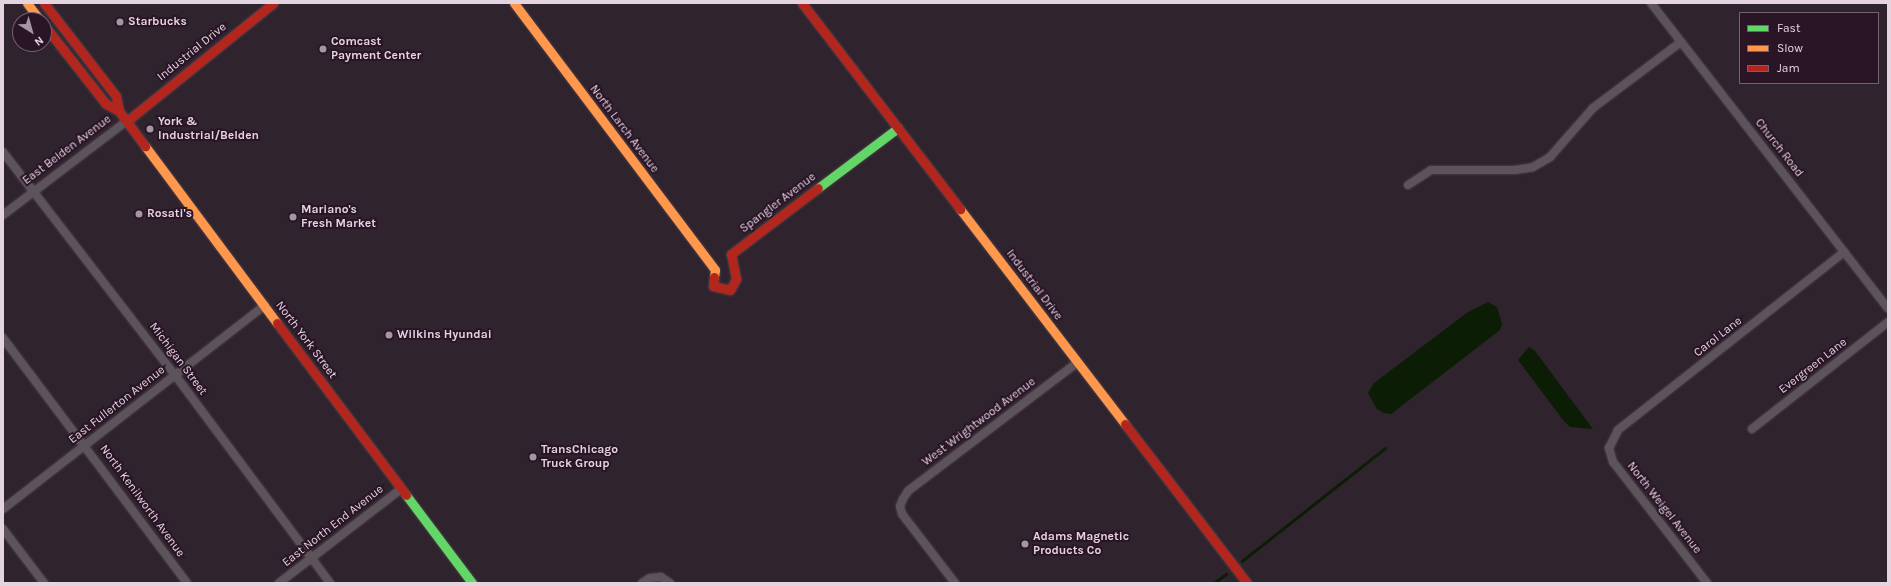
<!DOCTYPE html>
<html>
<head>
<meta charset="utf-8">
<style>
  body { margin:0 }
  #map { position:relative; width:1891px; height:586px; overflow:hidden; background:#2f232e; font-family:Karla,sans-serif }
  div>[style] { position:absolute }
  .water>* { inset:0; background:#0c1d05 }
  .stream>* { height:2.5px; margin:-1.25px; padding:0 1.25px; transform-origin:1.25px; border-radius:1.25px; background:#0c1d05 }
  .roads { filter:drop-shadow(0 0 1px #4b4149) drop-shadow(0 0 1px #4b4149) }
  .street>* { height:8px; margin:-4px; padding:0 4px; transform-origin:4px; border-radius:4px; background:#5d545b }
  .fast>* { height:9px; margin:-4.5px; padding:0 4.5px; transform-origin:4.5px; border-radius:4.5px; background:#63d668 }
  .slow>* { height:9px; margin:-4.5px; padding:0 4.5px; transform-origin:4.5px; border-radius:4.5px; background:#ff974d }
  .jam>* { height:9px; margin:-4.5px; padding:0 4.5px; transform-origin:4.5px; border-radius:4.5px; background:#b3261e }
  .dots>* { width:11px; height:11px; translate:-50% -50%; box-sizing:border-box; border:2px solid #2a1527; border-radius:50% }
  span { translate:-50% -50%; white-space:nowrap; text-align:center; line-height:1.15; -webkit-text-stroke:4px #2a1527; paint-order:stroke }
  .poi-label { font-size:12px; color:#e3d4e0; font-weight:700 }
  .left { translate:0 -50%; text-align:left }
  .street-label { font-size:12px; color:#e3d4e0 }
  .frame { position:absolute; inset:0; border:4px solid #e3d4e0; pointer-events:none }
  .legend { position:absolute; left:1739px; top:12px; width:140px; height:72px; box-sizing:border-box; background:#2a1527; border:1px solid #746171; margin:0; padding:5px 7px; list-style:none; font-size:12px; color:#e3d4e0 }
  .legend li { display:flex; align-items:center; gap:8px; height:20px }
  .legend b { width:20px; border:1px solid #746171 }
  .north { position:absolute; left:12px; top:12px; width:40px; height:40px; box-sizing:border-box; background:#2a1527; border:1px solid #746171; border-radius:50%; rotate:143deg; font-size:11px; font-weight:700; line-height:16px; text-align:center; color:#e3d4e0 }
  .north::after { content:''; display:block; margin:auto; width:14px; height:18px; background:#a496a2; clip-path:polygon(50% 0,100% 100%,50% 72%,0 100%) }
</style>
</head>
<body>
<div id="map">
  <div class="water">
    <div style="clip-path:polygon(1488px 302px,1497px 307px,1502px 324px,1500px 330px,1391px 414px,1384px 413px,1377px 409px,1368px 393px,1374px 383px,1468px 312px)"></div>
    <div style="clip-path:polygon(1529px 347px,1535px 351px,1593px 429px,1570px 427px,1563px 420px,1518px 360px)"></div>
  </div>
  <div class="stream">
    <div style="left:1242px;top:561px;width:182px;rotate:-38.3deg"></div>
    <div style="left:1214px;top:583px;width:15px;rotate:-37deg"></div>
  </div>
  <div class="roads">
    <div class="street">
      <div style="left:1651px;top:3px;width:386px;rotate:52.2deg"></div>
      <div style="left:3px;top:152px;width:282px;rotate:52.4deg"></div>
      <div style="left:175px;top:375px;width:259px;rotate:53.3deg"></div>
      <div style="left:1408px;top:185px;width:27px;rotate:-33deg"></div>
      <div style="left:1431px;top:170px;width:84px"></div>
      <div style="left:1515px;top:170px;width:18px;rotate:-9deg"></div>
      <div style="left:1533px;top:167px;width:20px;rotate:-30deg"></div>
      <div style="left:1550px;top:157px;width:65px;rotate:-48.7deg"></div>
      <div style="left:1593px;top:108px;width:110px;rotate:-36.9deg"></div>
      <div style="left:3px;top:215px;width:156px;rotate:-37.2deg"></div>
      <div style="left:3px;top:338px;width:306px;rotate:53.1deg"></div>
      <div style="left:1752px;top:429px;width:173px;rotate:-38.2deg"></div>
      <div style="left:3px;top:509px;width:332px;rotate:-37.9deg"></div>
      <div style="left:3px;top:529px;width:68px;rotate:52.8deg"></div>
      <div style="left:279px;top:583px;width:154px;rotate:-37.6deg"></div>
      <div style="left:642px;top:583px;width:9px;rotate:-32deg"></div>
      <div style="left:650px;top:578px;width:11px;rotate:-5deg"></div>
      <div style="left:661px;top:577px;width:11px;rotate:34deg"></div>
      <div style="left:955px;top:583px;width:87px;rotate:-127.5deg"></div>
      <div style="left:902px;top:514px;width:8px;rotate:-104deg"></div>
      <div style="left:900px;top:506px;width:8px;rotate:-67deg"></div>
      <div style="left:903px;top:499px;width:9px;rotate:-58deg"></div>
      <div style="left:908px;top:491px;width:213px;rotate:-37.2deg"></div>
      <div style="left:1707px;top:583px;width:153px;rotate:-127.8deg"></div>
      <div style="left:1613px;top:462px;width:15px;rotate:-106deg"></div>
      <div style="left:1609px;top:448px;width:20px;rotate:-63deg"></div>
      <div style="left:1618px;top:430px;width:288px;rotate:-38.2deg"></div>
    </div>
    <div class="fast">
      <div style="left:818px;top:188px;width:100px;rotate:-36.9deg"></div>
      <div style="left:406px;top:495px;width:110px;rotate:53.1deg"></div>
    </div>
    <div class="slow">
      <div style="left:27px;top:3px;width:21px;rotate:53deg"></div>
      <div style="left:514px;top:3px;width:334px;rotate:53deg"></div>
      <div style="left:715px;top:270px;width:7px;rotate:98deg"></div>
      <div style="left:145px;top:146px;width:221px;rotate:53.3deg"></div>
      <div style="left:960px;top:209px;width:271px;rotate:52.5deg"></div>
    </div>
    <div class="jam">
      <div style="left:44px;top:3px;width:118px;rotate:52.3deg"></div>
      <div style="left:116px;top:96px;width:15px;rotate:79deg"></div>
      <div style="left:119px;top:111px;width:44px;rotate:53.4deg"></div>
      <div style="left:802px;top:3px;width:260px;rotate:52.5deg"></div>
      <div style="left:44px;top:25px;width:100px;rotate:51.9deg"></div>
      <div style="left:106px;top:104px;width:15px;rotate:28deg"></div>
      <div style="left:127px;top:121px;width:188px;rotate:-38.9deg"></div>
      <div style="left:714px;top:277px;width:9px;rotate:96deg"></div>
      <div style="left:713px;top:286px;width:17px;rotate:13deg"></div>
      <div style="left:730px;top:290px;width:13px;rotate:-61deg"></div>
      <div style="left:736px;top:279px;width:25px;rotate:-101deg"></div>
      <div style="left:731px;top:254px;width:109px;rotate:-37.2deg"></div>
      <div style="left:277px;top:323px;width:215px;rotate:53.1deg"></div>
      <div style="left:1125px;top:424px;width:200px;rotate:52.5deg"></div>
    </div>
  </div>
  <div class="dots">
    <div style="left:120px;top:22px;background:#a496a2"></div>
    <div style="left:323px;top:49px;background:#a496a2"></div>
    <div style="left:150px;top:129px;background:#a496a2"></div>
    <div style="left:139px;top:214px;background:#a496a2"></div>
    <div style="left:293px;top:217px;background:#a496a2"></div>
    <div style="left:389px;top:335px;background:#a496a2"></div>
    <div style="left:533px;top:457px;background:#a496a2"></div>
    <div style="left:1025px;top:544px;background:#a496a2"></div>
  </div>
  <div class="poi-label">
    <span class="left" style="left:128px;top:22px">Starbucks</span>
    <span class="left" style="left:331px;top:49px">Comcast<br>Payment Center</span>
    <span class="left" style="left:158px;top:129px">York &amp;<br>Industrial/Belden</span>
    <span class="left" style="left:301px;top:217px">Mariano's<br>Fresh Market</span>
    <span class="left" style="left:147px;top:214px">Rosati's</span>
    <span class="left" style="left:397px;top:335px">Wilkins Hyundai</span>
    <span class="left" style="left:541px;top:457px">TransChicago<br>Truck Group</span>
    <span class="left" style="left:1033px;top:544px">Adams Magnetic<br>Products Co</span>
  </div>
  <div class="street-label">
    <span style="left:192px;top:52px;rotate:-39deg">Industrial Drive</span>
    <span style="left:624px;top:129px;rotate:53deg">North Larch Avenue</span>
    <span style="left:1779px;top:148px;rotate:52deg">Church Road</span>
    <span style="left:67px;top:150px;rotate:-37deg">East Belden Avenue</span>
    <span style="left:778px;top:203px;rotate:-37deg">Spangler Avenue</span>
    <span style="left:1034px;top:285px;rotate:53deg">Industrial Drive</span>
    <span style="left:1718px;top:337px;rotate:-38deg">Carol Lane</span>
    <span style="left:306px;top:340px;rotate:53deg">North York Street</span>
    <span style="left:178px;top:359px;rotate:53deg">Michigan Street</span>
    <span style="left:1813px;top:366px;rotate:-38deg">Evergreen Lane</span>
    <span style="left:117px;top:405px;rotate:-38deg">East Fullerton Avenue</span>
    <span style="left:979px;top:422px;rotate:-37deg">West Wrightwood Avenue</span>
    <span style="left:142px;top:501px;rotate:54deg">North Kenilworth Avenue</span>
    <span style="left:1664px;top:508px;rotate:52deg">North Weigel Avenue</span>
    <span style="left:333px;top:526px;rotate:-38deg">East North End Avenue</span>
  </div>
  <div class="frame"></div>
  <ul class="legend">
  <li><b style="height:5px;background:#63d668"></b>Fast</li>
  <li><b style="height:5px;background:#ff974d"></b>Slow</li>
  <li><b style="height:5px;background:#b3261e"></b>Jam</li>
  </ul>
  <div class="north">N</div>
</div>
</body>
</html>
